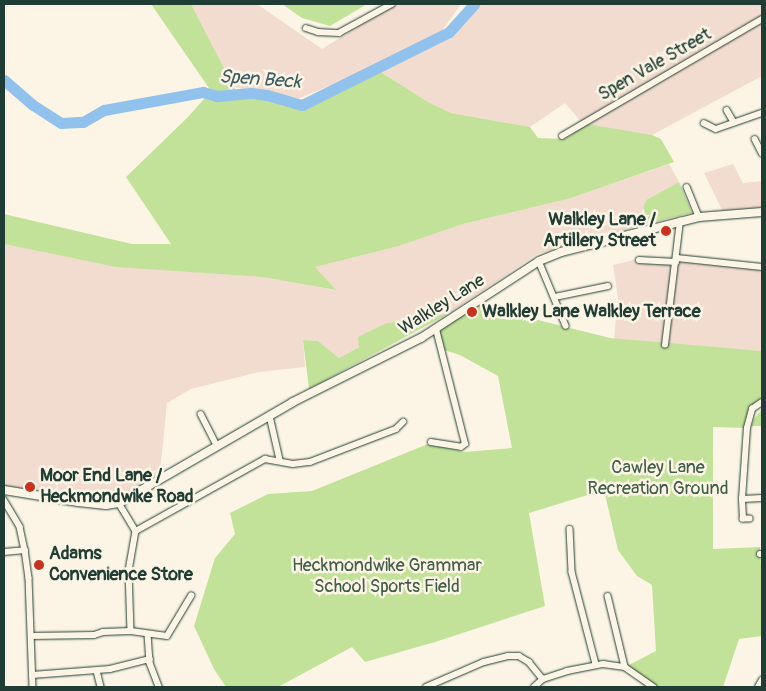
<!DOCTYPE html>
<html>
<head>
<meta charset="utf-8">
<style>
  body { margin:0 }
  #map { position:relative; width:766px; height:691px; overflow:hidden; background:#fcf5e5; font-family:Pangolin,sans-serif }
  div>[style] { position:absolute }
  .built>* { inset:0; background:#f2dccf }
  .green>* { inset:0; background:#c2e199 }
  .river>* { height:11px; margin:-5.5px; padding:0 5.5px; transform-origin:5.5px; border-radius:5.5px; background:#91c2ed }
  .roads { filter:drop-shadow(0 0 1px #1f3d34) drop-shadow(0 0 1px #1f3d34) }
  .minor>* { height:5.5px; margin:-2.75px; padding:0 2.75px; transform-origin:2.75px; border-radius:2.75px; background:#fcf5e5 }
  .secondary>* { height:8px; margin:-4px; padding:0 4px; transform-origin:4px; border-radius:4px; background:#fcf5e5 }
  .dots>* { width:14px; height:14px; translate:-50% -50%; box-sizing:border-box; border:2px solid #fcf5e5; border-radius:50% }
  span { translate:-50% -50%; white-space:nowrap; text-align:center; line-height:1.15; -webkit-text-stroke:5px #fcf5e5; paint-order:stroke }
  .street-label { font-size:18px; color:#1f3d34 }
  .poi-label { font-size:18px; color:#1f3d34; font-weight:700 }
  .right { translate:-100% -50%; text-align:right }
  .left { translate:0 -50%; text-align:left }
  .park-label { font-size:18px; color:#405e48 }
  .water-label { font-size:19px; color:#3c5e62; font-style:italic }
  .frame { position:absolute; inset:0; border:5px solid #1f3d34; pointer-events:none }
</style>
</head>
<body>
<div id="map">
  <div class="built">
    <div style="clip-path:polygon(191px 4px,257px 4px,322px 49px,393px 4px,461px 4px,442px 31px,339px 82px,297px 99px,234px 87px)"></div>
    <div style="clip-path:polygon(474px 4px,762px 4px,762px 76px,652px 135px,583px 124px,565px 103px,530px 127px,451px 113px,428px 102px,379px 71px,399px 57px,449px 32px)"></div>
    <div style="clip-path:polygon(669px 164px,679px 182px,646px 200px,643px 208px,649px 223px,537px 254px,448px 314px,387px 323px,359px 347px,339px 358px,318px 341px,303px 340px,305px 367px,259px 372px,191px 389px,167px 403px,160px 472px,165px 477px,119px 503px,4px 490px,4px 244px,113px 266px,262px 277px,335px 290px,314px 267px,399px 246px,463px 224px,568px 199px)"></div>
    <div style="clip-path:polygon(733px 164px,743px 183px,762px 181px,762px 212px,724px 214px,704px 173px)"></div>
    <div style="clip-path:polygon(677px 258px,762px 267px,762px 351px,665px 345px,614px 339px,618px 298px,613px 265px,637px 259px)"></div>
  </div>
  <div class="green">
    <div style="clip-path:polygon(151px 4px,191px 4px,237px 93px,299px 108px,379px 71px,428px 102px,451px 113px,530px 127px,538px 138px,565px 139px,587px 124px,652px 135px,661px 139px,674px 162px,568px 199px,463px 224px,399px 246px,315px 267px,336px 290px,262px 277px,116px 267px,4px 244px,4px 214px,132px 244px,171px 244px,126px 177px,188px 117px,211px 91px)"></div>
    <div style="clip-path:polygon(282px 4px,367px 4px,330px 26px,302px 18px)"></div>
    <div style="clip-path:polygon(679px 182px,692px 213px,649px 223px,643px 208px,646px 200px)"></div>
    <div style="clip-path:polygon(474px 304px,610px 338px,762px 351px,762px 402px,752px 409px,747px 428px,713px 427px,713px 549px,760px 547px,762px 587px,762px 636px,739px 639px,723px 687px,654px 687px,625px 667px,656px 651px,652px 585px,637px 576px,618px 550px,604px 490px,529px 513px,545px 606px,435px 642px,365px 662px,352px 647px,278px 687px,226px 687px,214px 669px,194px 626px,215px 558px,235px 534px,230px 513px,268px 494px,312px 491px,428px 444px,464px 452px,512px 448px,498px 376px,460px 355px,441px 349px,436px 329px)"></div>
    <div style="clip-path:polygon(448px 314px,309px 389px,303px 340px,318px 341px,339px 358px,359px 347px,358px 337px,387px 323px)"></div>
    <div style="clip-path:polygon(762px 409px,762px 426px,751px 426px,754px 419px)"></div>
  </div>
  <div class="river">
    <div style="left:4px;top:80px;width:38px;rotate:41deg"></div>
    <div style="left:33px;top:105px;width:33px;rotate:33deg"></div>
    <div style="left:61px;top:123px;width:22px;rotate:-3deg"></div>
    <div style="left:83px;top:122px;width:24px;rotate:-30deg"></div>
    <div style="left:104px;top:110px;width:101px;rotate:-10.3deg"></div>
    <div style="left:203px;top:92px;width:15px;rotate:16deg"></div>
    <div style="left:217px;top:96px;width:34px;rotate:-5deg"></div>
    <div style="left:251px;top:93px;width:16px;rotate:7deg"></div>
    <div style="left:267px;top:95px;width:36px;rotate:16deg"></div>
    <div style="left:302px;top:105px;width:164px;rotate:-26.4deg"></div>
    <div style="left:449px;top:32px;width:38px;rotate:-48deg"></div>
  </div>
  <div class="roads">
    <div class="minor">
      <div style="left:306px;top:28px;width:13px;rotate:18deg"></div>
      <div style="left:318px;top:32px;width:21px;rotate:3deg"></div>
      <div style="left:339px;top:33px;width:60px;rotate:-28.7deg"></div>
      <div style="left:727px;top:110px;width:14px;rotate:60deg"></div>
      <div style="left:704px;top:123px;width:13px;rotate:27deg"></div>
      <div style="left:716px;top:129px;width:49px;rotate:-19.2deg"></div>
      <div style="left:562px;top:136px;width:232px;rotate:-30.3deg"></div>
      <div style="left:755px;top:139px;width:16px;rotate:63deg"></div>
      <div style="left:687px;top:187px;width:32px;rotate:68deg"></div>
      <div style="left:677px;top:258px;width:85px;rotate:6deg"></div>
      <div style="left:639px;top:260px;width:37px;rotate:3deg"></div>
      <div style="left:539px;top:261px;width:70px;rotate:67.4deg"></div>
      <div style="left:555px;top:297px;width:54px;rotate:-11.7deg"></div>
      <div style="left:665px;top:345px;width:125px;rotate:-83.1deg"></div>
      <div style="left:201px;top:414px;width:35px;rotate:63deg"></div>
      <div style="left:270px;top:416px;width:45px;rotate:77.2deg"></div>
      <div style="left:431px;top:442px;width:30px;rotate:9deg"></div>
      <div style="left:461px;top:447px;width:5px;rotate:-37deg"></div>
      <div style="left:465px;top:444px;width:119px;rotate:-104.2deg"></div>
      <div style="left:742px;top:499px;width:20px;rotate:-3deg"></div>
      <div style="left:4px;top:500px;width:31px;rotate:59deg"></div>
      <div style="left:20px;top:527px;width:24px;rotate:78deg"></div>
      <div style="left:25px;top:550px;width:28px;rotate:82deg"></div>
      <div style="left:29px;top:578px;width:109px;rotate:87.9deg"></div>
      <div style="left:119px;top:503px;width:33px;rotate:59deg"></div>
      <div style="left:136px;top:531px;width:41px;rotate:99.9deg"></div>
      <div style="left:129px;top:571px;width:60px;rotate:88.1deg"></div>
      <div style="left:750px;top:519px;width:7px;rotate:180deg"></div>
      <div style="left:743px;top:519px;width:20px;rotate:-93deg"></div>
      <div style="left:742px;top:499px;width:71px;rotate:-86deg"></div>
      <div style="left:747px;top:428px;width:20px;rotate:-75deg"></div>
      <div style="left:752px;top:409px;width:12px;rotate:-35deg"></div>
      <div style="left:570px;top:529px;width:43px;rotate:87.3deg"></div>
      <div style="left:572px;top:572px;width:95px;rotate:75.4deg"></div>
      <div style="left:136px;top:531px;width:148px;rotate:-29.2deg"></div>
      <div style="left:265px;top:459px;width:28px;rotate:10deg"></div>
      <div style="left:293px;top:464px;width:17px;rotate:-7deg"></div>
      <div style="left:310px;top:462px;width:92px;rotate:-21deg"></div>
      <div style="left:396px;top:429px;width:10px;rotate:-45deg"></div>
      <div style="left:4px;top:552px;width:21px;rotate:-5deg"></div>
      <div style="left:760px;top:554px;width:2px"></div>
      <div style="left:608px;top:596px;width:73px;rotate:76.5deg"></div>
      <div style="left:148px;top:634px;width:29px;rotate:86deg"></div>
      <div style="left:150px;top:663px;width:26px;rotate:69deg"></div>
      <div style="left:32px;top:636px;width:62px;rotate:-0.9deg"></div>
      <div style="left:94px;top:635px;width:9px;rotate:-18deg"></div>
      <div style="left:103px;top:632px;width:28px;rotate:-2deg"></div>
      <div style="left:131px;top:631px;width:36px;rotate:8deg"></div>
      <div style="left:167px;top:636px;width:47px;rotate:-59deg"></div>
      <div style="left:97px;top:671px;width:16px;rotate:76deg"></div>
      <div style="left:32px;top:675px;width:78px;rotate:-4.4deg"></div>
      <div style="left:110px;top:669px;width:41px;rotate:-14deg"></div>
      <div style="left:426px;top:687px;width:63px;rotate:-23.3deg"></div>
      <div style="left:484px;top:662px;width:25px;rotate:-14deg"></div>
      <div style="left:508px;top:656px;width:11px"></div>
      <div style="left:519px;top:656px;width:12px;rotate:31deg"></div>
      <div style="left:529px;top:662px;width:22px;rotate:51deg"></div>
      <div style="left:534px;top:687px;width:12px;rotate:-42deg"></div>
      <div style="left:543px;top:679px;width:25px;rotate:-18deg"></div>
      <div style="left:567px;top:671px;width:37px;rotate:-11deg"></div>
      <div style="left:603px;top:664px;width:22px;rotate:8deg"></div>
      <div style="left:625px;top:667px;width:35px;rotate:35deg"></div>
      <div style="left:758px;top:687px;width:8px;rotate:-60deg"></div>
    </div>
    <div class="secondary">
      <div style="left:4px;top:490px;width:75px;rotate:9.2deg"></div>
      <div style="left:78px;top:502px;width:28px;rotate:6deg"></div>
      <div style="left:106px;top:505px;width:13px;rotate:-9deg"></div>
      <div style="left:119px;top:503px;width:201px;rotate:-30.1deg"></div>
      <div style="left:293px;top:402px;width:143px;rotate:-26.6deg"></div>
      <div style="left:421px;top:338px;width:141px;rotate:-33.1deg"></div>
      <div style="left:539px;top:261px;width:24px;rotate:-22deg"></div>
      <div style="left:561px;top:252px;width:142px;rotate:-14.2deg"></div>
      <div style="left:699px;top:217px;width:63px;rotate:-4.5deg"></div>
    </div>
  </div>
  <div class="dots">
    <div style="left:666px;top:231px;background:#c8321e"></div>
    <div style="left:472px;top:312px;background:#c8321e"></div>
    <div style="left:30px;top:487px;background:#c8321e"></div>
    <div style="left:39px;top:565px;background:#c8321e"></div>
  </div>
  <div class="street-label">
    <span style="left:655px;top:65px;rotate:-30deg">Spen Vale Street</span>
    <span style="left:442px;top:305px;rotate:-32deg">Walkley Lane</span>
  </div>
  <div class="poi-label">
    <span class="right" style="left:656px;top:231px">Walkley Lane /<br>Artillery Street</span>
    <span class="left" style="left:482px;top:312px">Walkley Lane Walkley Terrace</span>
    <span class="left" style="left:40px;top:487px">Moor End Lane /<br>Heckmondwike Road</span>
    <span class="left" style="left:49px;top:565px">Adams<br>Convenience Store</span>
  </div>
  <div class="park-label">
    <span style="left:658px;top:479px">Cawley Lane<br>Recreation Ground</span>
    <span style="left:387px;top:577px">Heckmondwike Grammar<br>School Sports Field</span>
  </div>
  <div class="water-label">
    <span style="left:260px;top:80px;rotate:4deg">Spen Beck</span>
  </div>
  <div class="frame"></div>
</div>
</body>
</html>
